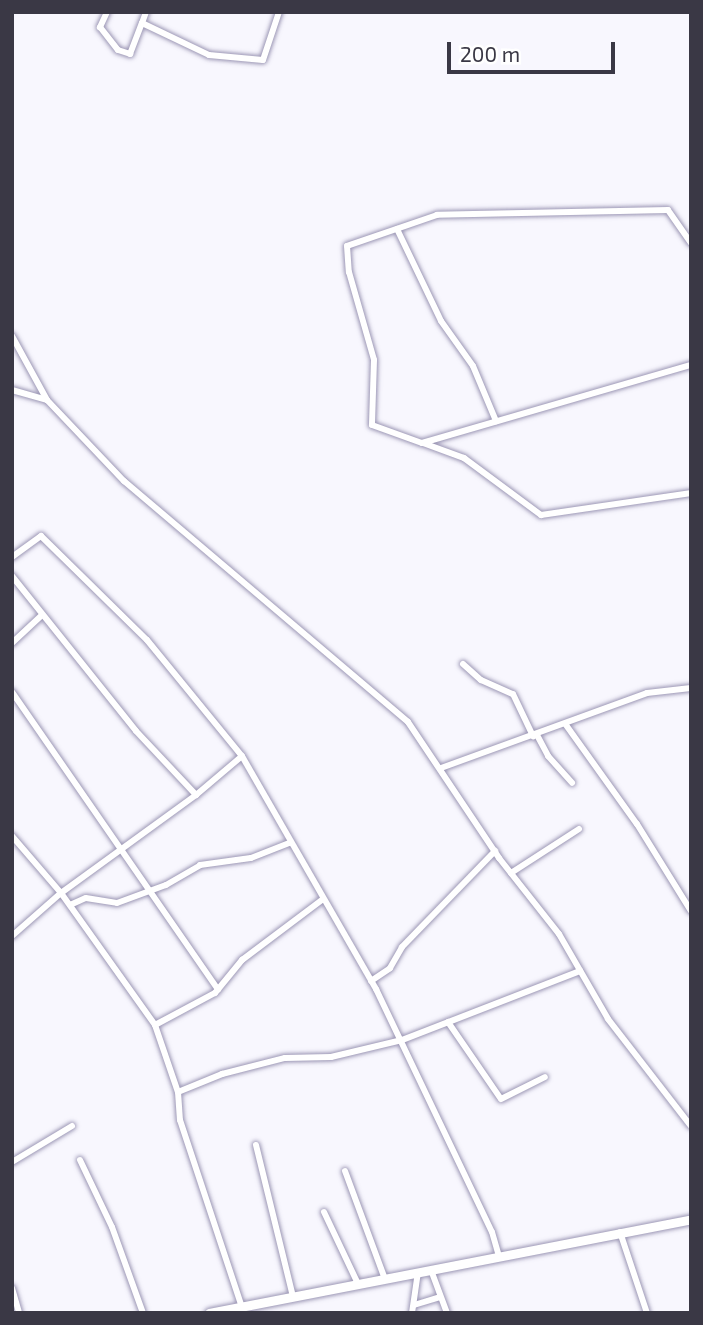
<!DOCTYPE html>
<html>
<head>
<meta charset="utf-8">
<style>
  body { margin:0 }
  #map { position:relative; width:703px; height:1325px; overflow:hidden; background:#f8f7fe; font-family:"Exo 2",sans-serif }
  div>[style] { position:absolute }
  .roads { filter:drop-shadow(0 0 2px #9c97b5) drop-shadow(0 0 2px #9c97b5) }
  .street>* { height:6px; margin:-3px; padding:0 3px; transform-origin:3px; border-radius:3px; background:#fff }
  .primary>* { height:9px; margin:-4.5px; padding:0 4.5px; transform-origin:4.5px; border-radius:4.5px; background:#fff }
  span { translate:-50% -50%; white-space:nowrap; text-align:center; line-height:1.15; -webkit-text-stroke:5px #fff; paint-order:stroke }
  .frame { position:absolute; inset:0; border:14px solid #3a3845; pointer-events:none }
  .scale { position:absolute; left:447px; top:42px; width:168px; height:32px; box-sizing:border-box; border:4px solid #3a3845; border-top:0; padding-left:9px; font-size:21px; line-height:24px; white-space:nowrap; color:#3a3845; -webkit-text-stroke:5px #fff; paint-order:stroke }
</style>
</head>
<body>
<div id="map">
  <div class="roads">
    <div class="street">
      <div style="left:107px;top:12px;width:17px;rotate:115deg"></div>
      <div style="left:100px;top:27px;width:29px;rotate:52deg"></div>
      <div style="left:118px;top:50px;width:13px;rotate:18deg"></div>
      <div style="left:130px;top:54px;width:33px;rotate:-69deg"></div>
      <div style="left:142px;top:23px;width:74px;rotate:25.5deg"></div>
      <div style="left:209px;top:55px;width:54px;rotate:5.3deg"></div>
      <div style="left:263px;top:60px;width:51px;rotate:-71.6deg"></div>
      <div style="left:142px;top:23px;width:12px;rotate:-70deg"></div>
      <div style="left:397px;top:229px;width:102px;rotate:64.4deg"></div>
      <div style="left:441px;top:321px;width:55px;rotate:54.6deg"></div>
      <div style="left:473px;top:366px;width:60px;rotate:67.3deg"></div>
      <div style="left:691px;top:243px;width:40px;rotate:-124.9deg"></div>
      <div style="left:668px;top:210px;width:231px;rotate:178.8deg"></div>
      <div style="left:437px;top:215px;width:95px;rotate:161deg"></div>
      <div style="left:347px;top:246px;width:26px;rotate:86deg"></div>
      <div style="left:349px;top:272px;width:91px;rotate:74.1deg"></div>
      <div style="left:374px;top:360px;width:65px;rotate:91.8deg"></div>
      <div style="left:372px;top:425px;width:53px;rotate:19.8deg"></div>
      <div style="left:422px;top:443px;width:280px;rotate:-16.2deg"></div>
      <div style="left:12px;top:336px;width:73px;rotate:61.3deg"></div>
      <div style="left:47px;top:400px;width:112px;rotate:46.5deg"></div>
      <div style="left:124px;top:481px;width:372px;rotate:40.3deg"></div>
      <div style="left:408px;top:722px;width:164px;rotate:56.2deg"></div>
      <div style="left:499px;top:858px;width:97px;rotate:51.7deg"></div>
      <div style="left:559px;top:934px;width:98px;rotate:60deg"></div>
      <div style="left:608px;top:1019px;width:135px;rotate:52.2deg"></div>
      <div style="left:12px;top:390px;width:36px;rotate:16deg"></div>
      <div style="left:423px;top:443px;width:44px;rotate:20.1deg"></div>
      <div style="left:464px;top:458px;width:96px;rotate:36.5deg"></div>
      <div style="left:541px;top:515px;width:152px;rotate:-8.3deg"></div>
      <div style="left:12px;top:557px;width:36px;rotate:-36deg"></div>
      <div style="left:41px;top:536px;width:148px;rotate:44.5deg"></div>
      <div style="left:147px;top:640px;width:150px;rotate:50.7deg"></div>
      <div style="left:242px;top:756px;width:269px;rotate:60.1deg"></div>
      <div style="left:376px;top:989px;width:269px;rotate:64.5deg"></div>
      <div style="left:492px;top:1232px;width:25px;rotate:74deg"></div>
      <div style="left:12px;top:576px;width:198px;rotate:51.3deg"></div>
      <div style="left:136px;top:731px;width:88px;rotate:46.8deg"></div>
      <div style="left:12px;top:643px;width:41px;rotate:-43deg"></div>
      <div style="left:463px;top:664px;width:24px;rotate:42deg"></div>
      <div style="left:481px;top:680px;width:35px;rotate:24deg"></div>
      <div style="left:513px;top:694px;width:47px;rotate:64.5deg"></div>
      <div style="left:12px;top:692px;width:362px;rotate:55.3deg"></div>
      <div style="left:566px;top:725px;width:122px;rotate:54.4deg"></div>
      <div style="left:637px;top:824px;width:102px;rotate:58.2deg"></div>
      <div style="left:537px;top:735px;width:24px;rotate:62deg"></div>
      <div style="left:548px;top:756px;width:36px;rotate:48deg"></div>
      <div style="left:441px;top:768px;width:219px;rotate:-20deg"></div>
      <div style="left:647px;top:693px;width:44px;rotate:-6.5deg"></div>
      <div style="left:12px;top:836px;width:75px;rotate:49.3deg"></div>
      <div style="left:61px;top:893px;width:162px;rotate:54.5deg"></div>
      <div style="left:155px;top:1025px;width:71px;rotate:71.1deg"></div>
      <div style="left:178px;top:1092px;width:28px;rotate:86deg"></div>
      <div style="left:180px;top:1120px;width:197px;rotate:71.7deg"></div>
      <div style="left:511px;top:873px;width:81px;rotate:-32.9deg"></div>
      <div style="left:70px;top:905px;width:17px;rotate:-24deg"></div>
      <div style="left:86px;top:898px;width:31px;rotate:9deg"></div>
      <div style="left:117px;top:903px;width:52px;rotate:-20.2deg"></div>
      <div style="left:166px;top:885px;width:39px;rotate:-30deg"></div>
      <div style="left:200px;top:865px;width:51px;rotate:-7.8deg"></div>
      <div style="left:251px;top:858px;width:41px;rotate:-21.5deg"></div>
      <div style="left:12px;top:936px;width:65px;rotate:-41.3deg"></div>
      <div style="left:61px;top:893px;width:167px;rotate:-36deg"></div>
      <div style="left:196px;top:795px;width:60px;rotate:-40.3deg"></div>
      <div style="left:371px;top:981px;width:23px;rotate:-34deg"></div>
      <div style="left:390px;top:968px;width:24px;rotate:-60deg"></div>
      <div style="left:402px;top:947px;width:134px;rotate:-45.9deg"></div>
      <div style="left:448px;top:1022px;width:93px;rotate:55.5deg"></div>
      <div style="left:501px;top:1099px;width:49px;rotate:-26.6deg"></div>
      <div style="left:155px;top:1025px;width:68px;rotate:-28.1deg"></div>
      <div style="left:215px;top:993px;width:43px;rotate:-50.7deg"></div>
      <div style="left:242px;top:960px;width:100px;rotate:-36.9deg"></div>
      <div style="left:178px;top:1092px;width:48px;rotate:-22.2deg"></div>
      <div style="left:222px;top:1074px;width:65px;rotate:-14.3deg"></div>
      <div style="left:285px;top:1058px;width:46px;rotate:-1.2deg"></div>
      <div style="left:331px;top:1057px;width:73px;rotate:-13.5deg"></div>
      <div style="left:402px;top:1040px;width:191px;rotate:-21.2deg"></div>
      <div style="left:256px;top:1145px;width:156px;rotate:76.3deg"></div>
      <div style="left:80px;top:1160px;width:74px;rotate:64.5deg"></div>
      <div style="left:112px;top:1227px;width:91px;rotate:70.2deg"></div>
      <div style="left:12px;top:1162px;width:70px;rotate:-31deg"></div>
      <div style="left:345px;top:1171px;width:115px;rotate:69.7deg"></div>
      <div style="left:324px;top:1212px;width:80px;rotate:64.7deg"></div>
      <div style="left:620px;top:1232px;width:85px;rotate:71.6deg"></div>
      <div style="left:431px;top:1270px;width:46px;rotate:69.6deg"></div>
      <div style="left:12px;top:1288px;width:26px;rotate:74deg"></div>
      <div style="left:414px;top:1305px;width:27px;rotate:-17deg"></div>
      <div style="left:412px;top:1313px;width:41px;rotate:-81.7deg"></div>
    </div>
    <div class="primary">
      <div style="left:209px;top:1313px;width:491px;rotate:-11deg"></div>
    </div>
  </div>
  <div class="frame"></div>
  <div class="scale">200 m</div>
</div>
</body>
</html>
